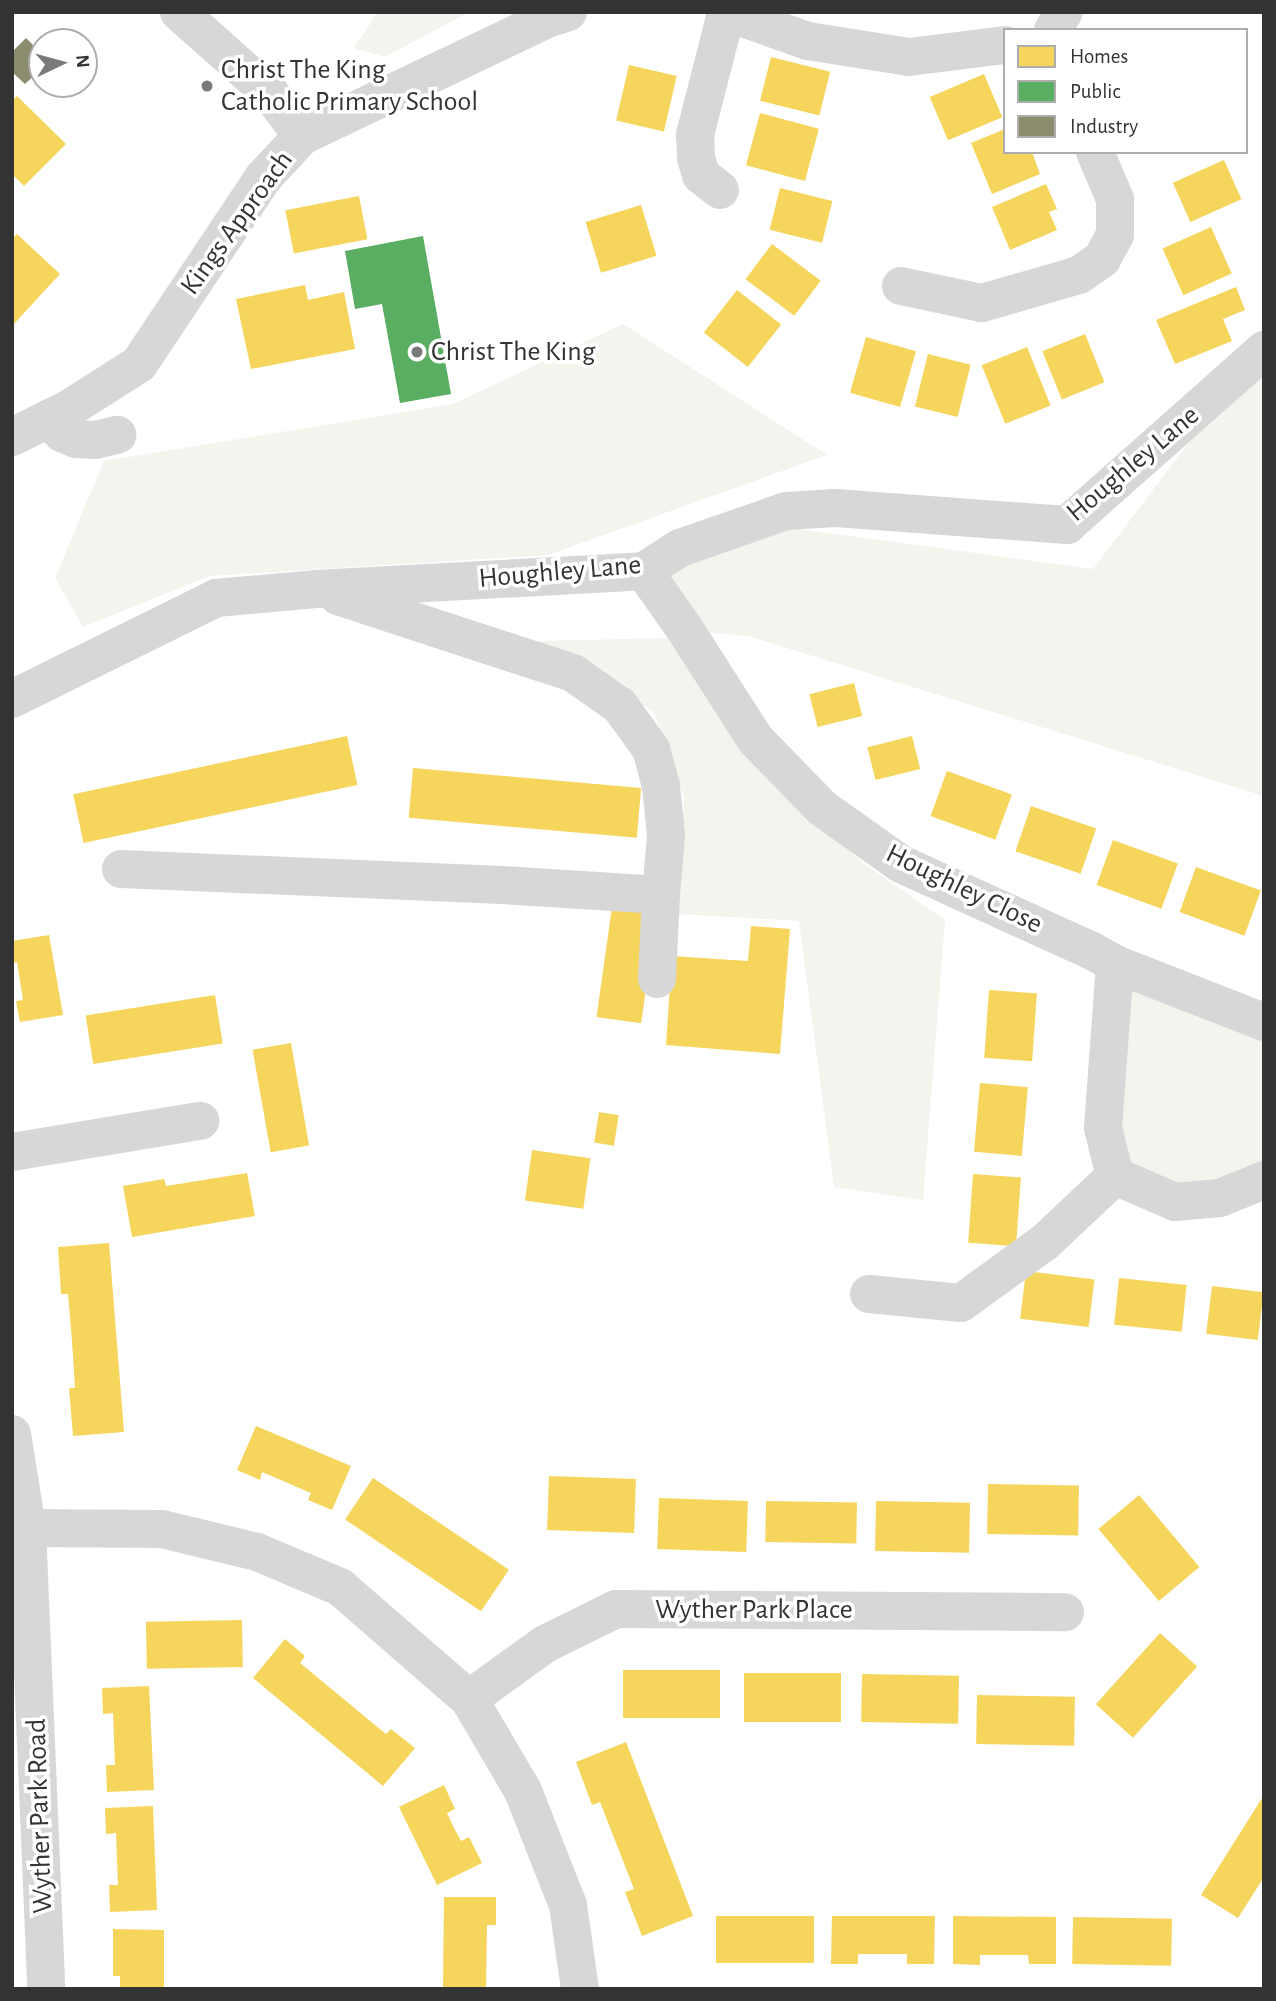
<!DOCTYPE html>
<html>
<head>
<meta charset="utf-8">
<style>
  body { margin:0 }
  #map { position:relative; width:1276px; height:2001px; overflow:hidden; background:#fff; font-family:"Alegreya Sans",sans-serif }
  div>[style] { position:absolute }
  .green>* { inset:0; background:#f1f5ed }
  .homes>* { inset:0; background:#f6d55c; transform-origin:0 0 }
  .public>* { inset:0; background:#5aae61 }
  .industry>* { inset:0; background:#8c8c6e }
  .minor>* { height:38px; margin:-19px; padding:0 19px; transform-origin:19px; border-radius:19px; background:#d7d7d7 }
  .dots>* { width:19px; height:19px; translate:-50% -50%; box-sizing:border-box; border:4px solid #fff; border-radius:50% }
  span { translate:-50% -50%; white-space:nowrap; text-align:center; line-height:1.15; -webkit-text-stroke:7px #fff; paint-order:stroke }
  .poi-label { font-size:28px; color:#333 }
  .left { translate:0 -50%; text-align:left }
  .street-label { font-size:28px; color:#333 }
  .frame { position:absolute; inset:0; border:14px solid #333; pointer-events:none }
  .legend { position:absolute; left:1003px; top:28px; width:245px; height:126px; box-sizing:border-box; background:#fff; border:2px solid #adadad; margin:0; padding:9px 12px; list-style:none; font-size:21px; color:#333 }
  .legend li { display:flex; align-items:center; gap:14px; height:35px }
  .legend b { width:35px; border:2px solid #adadad }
  .north { position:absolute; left:28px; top:28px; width:70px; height:70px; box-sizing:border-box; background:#fff; border:2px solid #adadad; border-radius:50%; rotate:85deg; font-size:19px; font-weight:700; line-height:28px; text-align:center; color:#333 }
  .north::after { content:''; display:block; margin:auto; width:24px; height:32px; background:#7a7a7a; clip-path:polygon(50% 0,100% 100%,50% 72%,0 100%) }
</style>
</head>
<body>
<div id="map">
  <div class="green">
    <div style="clip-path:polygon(378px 12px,469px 12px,385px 57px,354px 48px)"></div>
    <div style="clip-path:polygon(623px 324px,827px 455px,548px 555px,209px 576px,83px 627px,55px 578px,104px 461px,453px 404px)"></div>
    <div style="clip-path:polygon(1264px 343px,1264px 796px,748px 636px,686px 631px,644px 571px,755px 523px,1093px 569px)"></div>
    <div style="clip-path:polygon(670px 638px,742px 752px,862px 862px,945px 920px,923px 1200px,834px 1187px,799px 921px,679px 914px,684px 797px,654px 712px,536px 641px)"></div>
    <div style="clip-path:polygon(1115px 964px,1264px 1022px,1264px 1180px,1220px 1198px,1115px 1176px)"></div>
  </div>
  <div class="homes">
    <div style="left:771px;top:57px;width:61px;height:45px;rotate:14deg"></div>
    <div style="left:629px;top:65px;width:49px;height:57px;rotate:13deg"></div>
    <div style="left:984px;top:74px;width:47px;height:59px;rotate:67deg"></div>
    <div style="clip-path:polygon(17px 96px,66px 144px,24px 186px,12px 174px,12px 101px)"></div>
    <div style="left:760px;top:113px;width:61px;height:54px;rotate:15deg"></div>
    <div style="clip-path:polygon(1005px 129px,1005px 152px,1032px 152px,1040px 174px,992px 194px,971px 143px)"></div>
    <div style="left:1224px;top:160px;width:43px;height:56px;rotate:66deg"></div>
    <div style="clip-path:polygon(1046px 184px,1057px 209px,1049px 212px,1057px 230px,1010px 250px,992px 207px)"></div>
    <div style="left:780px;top:188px;width:54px;height:43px;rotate:14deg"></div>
    <div style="left:359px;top:196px;width:44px;height:75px;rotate:79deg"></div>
    <div style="left:641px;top:205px;width:53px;height:58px;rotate:73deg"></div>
    <div style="left:1211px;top:227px;width:51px;height:53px;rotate:66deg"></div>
    <div style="clip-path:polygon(17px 234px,60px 274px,12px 326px,12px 239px)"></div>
    <div style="left:772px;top:244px;width:61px;height:44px;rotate:37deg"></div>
    <div style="clip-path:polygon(305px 285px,308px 300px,344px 292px,355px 349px,251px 369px,236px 299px)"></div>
    <div style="clip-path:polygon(1236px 287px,1245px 310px,1223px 319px,1232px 341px,1175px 364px,1156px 320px)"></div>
    <div style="left:737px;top:290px;width:56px;height:54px;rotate:38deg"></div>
    <div style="left:1085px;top:334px;width:52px;height:46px;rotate:68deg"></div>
    <div style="left:866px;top:337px;width:52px;height:58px;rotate:16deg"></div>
    <div style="left:1027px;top:347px;width:63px;height:49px;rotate:68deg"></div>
    <div style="left:928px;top:354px;width:44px;height:54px;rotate:14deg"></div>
    <div style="left:854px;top:683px;width:34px;height:46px;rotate:76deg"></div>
    <div style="left:347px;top:736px;width:50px;height:280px;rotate:78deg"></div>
    <div style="left:912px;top:736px;width:34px;height:46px;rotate:76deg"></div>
    <div style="left:413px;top:768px;width:229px;height:50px;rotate:5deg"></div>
    <div style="left:947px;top:771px;width:69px;height:48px;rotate:20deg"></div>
    <div style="left:1031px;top:806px;width:69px;height:48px;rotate:19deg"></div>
    <div style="left:1113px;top:840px;width:69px;height:48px;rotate:20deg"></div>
    <div style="left:1196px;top:867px;width:69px;height:48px;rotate:20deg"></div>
    <div style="left:612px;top:907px;width:45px;height:111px;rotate:8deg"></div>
    <div style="clip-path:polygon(751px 926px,790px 929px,780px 1054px,666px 1045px,672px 956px,748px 961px)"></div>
    <div style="clip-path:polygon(49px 935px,63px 1015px,20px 1022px,16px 1001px,23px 1000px,17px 962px,12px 963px,12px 941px)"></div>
    <div style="left:989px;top:990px;width:48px;height:68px;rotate:4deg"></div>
    <div style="left:215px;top:995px;width:49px;height:131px;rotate:81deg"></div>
    <div style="left:291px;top:1043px;width:104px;height:39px;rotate:80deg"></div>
    <div style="left:980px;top:1083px;width:48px;height:69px;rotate:5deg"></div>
    <div style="left:599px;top:1112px;width:20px;height:31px;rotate:9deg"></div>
    <div style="left:532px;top:1150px;width:59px;height:51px;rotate:8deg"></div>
    <div style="clip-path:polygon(247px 1173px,255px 1216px,132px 1237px,123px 1186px,164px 1179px,166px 1186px)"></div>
    <div style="left:973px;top:1174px;width:48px;height:69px;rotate:4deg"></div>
    <div style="clip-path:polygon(109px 1243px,124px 1432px,73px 1436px,69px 1388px,75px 1388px,72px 1341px,68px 1294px,61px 1294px,58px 1247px)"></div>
    <div style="left:1026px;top:1271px;width:69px;height:48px;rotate:7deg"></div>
    <div style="left:1119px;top:1278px;width:68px;height:47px;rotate:6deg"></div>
    <div style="left:1212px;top:1286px;width:52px;height:48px;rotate:7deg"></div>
    <div style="clip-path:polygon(256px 1426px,351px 1466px,332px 1510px,308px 1500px,311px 1493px,262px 1472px,260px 1480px,237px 1470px)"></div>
    <div style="left:549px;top:1476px;width:87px;height:54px;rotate:2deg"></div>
    <div style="left:373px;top:1478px;width:164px;height:50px;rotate:34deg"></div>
    <div style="left:988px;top:1484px;width:91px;height:50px;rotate:1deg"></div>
    <div style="left:1139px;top:1495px;width:94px;height:53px;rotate:50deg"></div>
    <div style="left:659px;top:1498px;width:89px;height:51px;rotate:2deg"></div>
    <div style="left:766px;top:1501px;width:91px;height:41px;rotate:1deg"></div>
    <div style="left:876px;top:1501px;width:94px;height:50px;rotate:1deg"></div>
    <div style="left:242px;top:1620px;width:47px;height:96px;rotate:89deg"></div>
    <div style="left:1160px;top:1633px;width:50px;height:96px;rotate:42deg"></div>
    <div style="clip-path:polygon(285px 1639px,305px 1656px,300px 1663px,386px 1734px,391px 1729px,415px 1748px,383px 1786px,253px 1678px)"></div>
    <div style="left:720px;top:1670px;width:48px;height:97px;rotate:90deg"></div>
    <div style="left:744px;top:1673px;width:97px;height:49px"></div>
    <div style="left:862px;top:1674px;width:97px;height:48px;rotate:1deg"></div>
    <div style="clip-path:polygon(149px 1686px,154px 1790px,107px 1792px,106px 1765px,115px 1765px,114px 1740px,113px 1713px,103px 1714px,102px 1688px)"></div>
    <div style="left:977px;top:1695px;width:98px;height:49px;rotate:1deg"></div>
    <div style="clip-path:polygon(626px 1742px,693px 1916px,642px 1936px,625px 1892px,634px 1889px,600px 1802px,592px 1805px,576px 1762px)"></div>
    <div style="clip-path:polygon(444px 1785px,455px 1809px,447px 1813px,454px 1828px,461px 1841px,469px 1837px,482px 1863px,437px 1885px,399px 1807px)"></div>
    <div style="clip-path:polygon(1264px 1795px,1264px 1877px,1238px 1918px,1201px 1895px)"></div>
    <div style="clip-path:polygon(153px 1806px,157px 1910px,110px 1912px,109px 1885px,118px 1885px,116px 1833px,106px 1834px,105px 1808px)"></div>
    <div style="clip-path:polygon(444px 1897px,496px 1897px,496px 1925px,487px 1925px,486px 1989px,443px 1989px)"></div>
    <div style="left:716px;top:1916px;width:98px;height:47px"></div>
    <div style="clip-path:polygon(832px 1916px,935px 1916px,934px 1964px,907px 1964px,907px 1954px,858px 1954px,858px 1964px,831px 1964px)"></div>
    <div style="clip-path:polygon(953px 1916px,1056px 1917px,1056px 1964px,1029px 1964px,1028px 1955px,980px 1955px,980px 1965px,953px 1964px)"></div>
    <div style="left:1073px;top:1917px;width:99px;height:47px;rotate:1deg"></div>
    <div style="clip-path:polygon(113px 1929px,164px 1930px,164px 1989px,120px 1989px,120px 1976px,113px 1976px)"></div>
  </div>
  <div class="public">
    <div style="clip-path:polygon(423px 236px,451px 394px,400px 403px,382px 304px,355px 309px,345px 251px)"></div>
  </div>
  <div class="industry">
    <div style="clip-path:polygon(26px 38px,42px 54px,42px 68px,25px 84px,12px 72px,12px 52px)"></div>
  </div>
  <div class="minor">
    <div style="left:179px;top:12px;width:122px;rotate:41.7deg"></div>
    <div style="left:270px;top:93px;width:54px;rotate:53.3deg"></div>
    <div style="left:726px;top:12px;width:87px;rotate:19.5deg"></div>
    <div style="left:808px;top:41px;width:102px;rotate:9deg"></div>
    <div style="left:909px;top:57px;width:97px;rotate:-7.1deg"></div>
    <div style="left:1053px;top:30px;width:21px;rotate:-59deg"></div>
    <div style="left:720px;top:190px;width:24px;rotate:-142deg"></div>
    <div style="left:701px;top:175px;width:18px;rotate:-106deg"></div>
    <div style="left:696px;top:158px;width:23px;rotate:-92deg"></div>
    <div style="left:695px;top:135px;width:126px;rotate:-75.7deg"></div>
    <div style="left:901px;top:286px;width:83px;rotate:11.9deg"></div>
    <div style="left:982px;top:303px;width:101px;rotate:-16.1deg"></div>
    <div style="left:1079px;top:275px;width:28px;rotate:-35deg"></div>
    <div style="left:1102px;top:259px;width:27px;rotate:-62deg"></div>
    <div style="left:1115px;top:235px;width:36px;rotate:-90deg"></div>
    <div style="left:1115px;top:199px;width:51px;rotate:-113.1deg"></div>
    <div style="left:48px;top:419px;width:20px;rotate:45deg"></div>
    <div style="left:62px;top:433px;width:15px;rotate:23deg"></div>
    <div style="left:76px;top:439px;width:19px;rotate:3deg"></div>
    <div style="left:95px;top:440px;width:23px;rotate:-13deg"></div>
    <div style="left:12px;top:437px;width:65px;rotate:-26.6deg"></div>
    <div style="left:70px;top:408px;width:82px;rotate:-32.5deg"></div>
    <div style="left:139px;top:364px;width:224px;rotate:-56.3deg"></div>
    <div style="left:263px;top:178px;width:57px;rotate:-47.1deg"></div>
    <div style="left:302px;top:136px;width:272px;rotate:-25.5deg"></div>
    <div style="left:547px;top:19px;width:22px;rotate:-18deg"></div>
    <div style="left:644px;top:571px;width:73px;rotate:55deg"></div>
    <div style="left:686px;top:631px;width:128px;rotate:57.4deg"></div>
    <div style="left:755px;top:739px;width:96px;rotate:45.8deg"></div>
    <div style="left:822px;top:808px;width:97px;rotate:35.3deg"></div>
    <div style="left:901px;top:864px;width:210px;rotate:24.5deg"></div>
    <div style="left:1092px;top:951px;width:26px;rotate:29deg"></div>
    <div style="left:1115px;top:964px;width:160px;rotate:21.3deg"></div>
    <div style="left:12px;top:699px;width:228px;rotate:-26.3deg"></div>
    <div style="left:216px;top:598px;width:100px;rotate:-5.1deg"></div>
    <div style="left:316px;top:589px;width:328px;rotate:-3.1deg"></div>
    <div style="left:644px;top:571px;width:43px;rotate:-32.6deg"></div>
    <div style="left:680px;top:548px;width:112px;rotate:-19.2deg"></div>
    <div style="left:786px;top:511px;width:49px;rotate:-3.5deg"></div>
    <div style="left:835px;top:508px;width:233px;rotate:4.2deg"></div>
    <div style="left:1067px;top:525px;width:264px;rotate:-41.6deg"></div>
    <div style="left:121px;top:869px;width:381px;rotate:2.4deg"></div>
    <div style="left:502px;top:885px;width:159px;rotate:3.6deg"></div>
    <div style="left:661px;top:895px;width:60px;rotate:-85.2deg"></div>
    <div style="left:666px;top:835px;width:49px;rotate:-95.8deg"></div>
    <div style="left:661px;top:786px;width:38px;rotate:-105deg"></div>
    <div style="left:651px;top:749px;width:53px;rotate:-125.8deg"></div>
    <div style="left:620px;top:706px;width:57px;rotate:-144.9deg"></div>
    <div style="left:573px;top:673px;width:247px;rotate:-161.9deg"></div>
    <div style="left:1115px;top:964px;width:164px;rotate:94.2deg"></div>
    <div style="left:1103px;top:1128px;width:49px;rotate:76deg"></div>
    <div style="left:1115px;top:1176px;width:65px;rotate:23.4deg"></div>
    <div style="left:1175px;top:1202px;width:45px;rotate:-5.1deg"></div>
    <div style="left:1220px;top:1198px;width:48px;rotate:-22.2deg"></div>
    <div style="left:657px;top:979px;width:84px;rotate:-87.3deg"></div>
    <div style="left:12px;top:1152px;width:191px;rotate:-9.4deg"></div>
    <div style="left:869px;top:1294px;width:92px;rotate:5.6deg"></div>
    <div style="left:961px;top:1303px;width:104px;rotate:-36deg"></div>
    <div style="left:1045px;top:1242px;width:96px;rotate:-43.3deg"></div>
    <div style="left:12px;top:1434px;width:95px;rotate:80.9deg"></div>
    <div style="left:27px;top:1528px;width:461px;rotate:87.6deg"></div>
    <div style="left:27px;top:1528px;width:135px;rotate:0.4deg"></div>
    <div style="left:162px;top:1529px;width:98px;rotate:13.6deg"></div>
    <div style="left:257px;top:1552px;width:90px;rotate:22.9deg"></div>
    <div style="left:340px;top:1587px;width:171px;rotate:41deg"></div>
    <div style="left:469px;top:1699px;width:107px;rotate:59.6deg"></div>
    <div style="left:523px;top:1791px;width:123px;rotate:68.5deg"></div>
    <div style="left:568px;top:1905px;width:85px;rotate:81.9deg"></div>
    <div style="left:469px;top:1699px;width:94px;rotate:-35.9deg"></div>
    <div style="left:545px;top:1644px;width:79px;rotate:-26.2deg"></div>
    <div style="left:616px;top:1609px;width:449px;rotate:0.4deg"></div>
  </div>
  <div class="dots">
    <div style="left:207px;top:86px;background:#7a7a7a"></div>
    <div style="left:417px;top:352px;background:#7a7a7a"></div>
  </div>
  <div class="poi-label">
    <span class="left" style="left:221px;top:86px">Christ The King<br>Catholic Primary School</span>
    <span class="left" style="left:431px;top:352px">Christ The King</span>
  </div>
  <div class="street-label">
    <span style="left:237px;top:223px;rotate:-54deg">Kings Approach</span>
    <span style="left:1133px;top:464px;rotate:-40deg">Houghley Lane</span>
    <span style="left:560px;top:572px;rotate:-5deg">Houghley Lane</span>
    <span style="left:964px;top:889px;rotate:26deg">Houghley Close</span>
    <span style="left:754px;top:1610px">Wyther Park Place</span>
    <span style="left:40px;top:1816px;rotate:-92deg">Wyther Park Road</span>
  </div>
  <div class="frame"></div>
  <ul class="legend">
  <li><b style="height:19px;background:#f6d55c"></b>Homes</li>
  <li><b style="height:19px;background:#5aae61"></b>Public</li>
  <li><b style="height:19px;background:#8c8c6e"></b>Industry</li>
  </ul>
  <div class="north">N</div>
</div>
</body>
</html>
